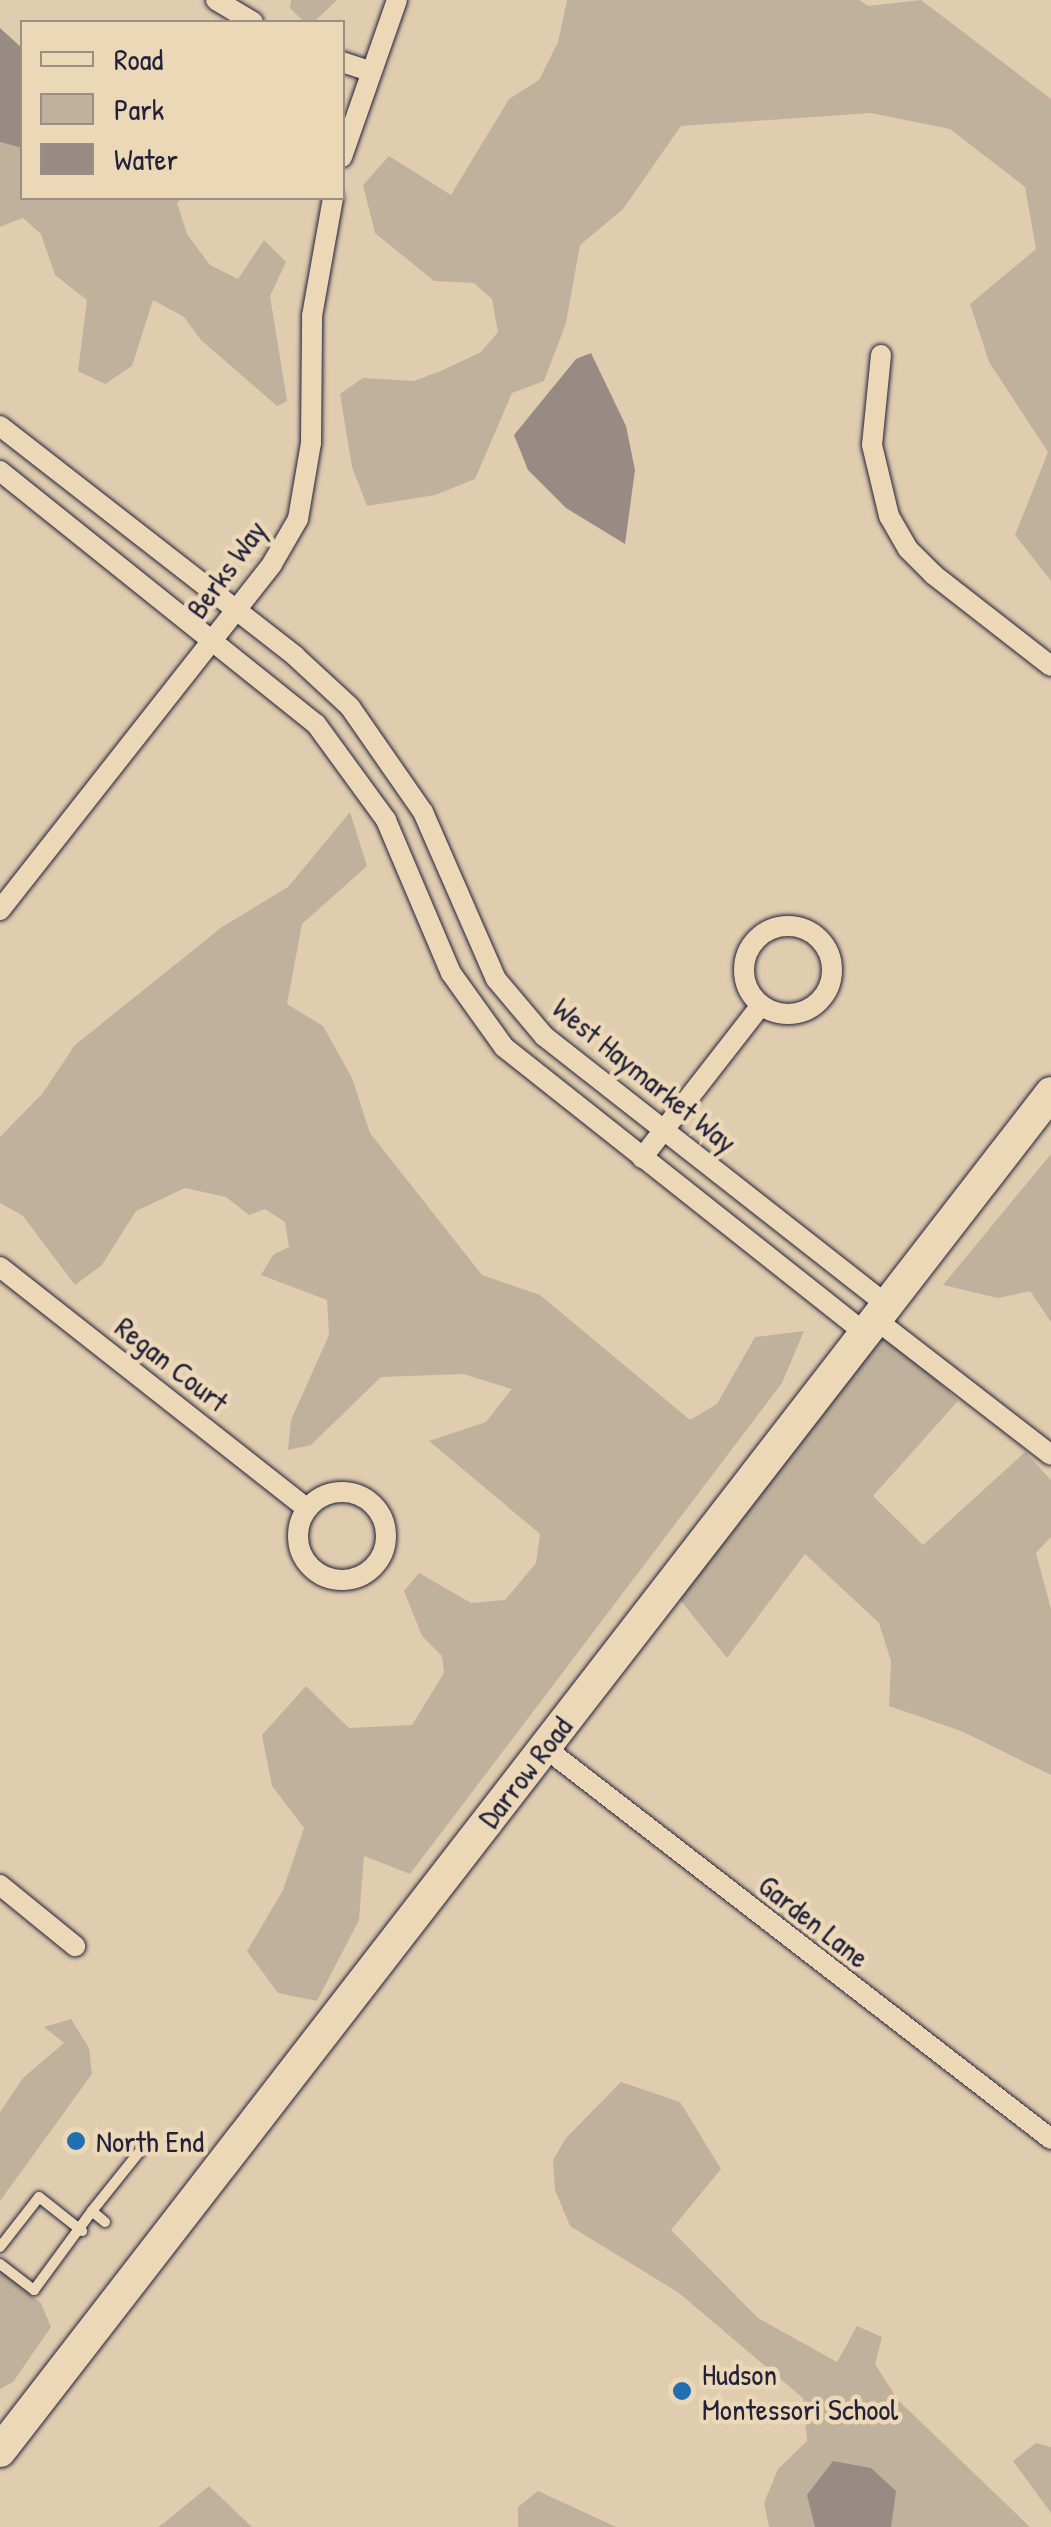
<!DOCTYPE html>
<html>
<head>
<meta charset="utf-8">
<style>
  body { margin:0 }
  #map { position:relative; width:1051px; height:2527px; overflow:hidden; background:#e0cdb0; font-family:"Patrick Hand",sans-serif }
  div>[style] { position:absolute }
  .green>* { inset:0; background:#c0b19c }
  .water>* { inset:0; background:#978b83 }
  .roads { filter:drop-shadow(0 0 2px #22223b) drop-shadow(0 0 2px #22223b) }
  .lane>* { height:10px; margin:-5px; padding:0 5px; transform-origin:5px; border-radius:5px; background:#ecd8b7 }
  .street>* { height:20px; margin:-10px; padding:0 10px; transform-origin:10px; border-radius:10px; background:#ecd8b7 }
  .street>.ring { margin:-10px; padding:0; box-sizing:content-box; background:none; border:20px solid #ecd8b7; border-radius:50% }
  .primary>* { height:32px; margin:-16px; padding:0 16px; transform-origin:16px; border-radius:16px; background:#ecd8b7 }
  .dots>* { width:28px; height:28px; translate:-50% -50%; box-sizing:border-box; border:5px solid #ecd8b7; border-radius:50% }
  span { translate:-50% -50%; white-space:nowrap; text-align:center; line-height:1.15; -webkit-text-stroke:9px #ecd8b7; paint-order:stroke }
  .street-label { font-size:30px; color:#22223b }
  .poi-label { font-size:30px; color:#22223b }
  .left { translate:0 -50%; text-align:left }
  .legend { position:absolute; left:20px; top:20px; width:325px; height:180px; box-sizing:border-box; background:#ecd8b7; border:2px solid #9b8f85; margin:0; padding:12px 18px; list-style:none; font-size:30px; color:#22223b }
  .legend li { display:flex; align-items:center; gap:20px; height:50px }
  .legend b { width:50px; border:2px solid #9b8f85 }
</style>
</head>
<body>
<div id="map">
  <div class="green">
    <div style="clip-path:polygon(291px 0,337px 0,314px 22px,304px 22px,290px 8px)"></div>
    <div style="clip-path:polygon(567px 0,859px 0,868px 6px,921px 0,1051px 99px,1051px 581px,1015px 535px,1048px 452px,989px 362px,970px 304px,1036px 249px,1025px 187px,950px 129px,871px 113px,681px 126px,623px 209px,580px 245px,566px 323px,544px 381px,512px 393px,475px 479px,435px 495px,367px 506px,352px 467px,340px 394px,363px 378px,414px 381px,443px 370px,481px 352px,498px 332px,492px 299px,474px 283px,434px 281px,375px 233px,363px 185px,389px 156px,451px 195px,509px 99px,539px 80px,558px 42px)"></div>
    <div style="clip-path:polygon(0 142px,22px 148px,22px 198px,182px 198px,177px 203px,187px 234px,210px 265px,238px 279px,264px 240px,286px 262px,270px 296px,287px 401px,277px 406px,201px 340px,184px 317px,153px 300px,132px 366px,105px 384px,78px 371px,87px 300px,55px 275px,41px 234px,23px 218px,0 227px)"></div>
    <div style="clip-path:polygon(350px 812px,367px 866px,302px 924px,287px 1004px,323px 1026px,352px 1078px,370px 1133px,482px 1275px,540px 1295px,690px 1420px,717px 1404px,755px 1337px,804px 1331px,782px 1383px,410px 1874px,364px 1856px,359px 1920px,317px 2001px,278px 1993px,247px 1951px,283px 1890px,304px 1828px,272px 1786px,262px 1735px,306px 1686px,349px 1728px,412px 1725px,444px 1673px,442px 1656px,422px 1636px,404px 1591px,419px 1573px,471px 1603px,505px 1600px,536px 1563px,540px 1534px,429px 1441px,486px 1422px,512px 1389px,463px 1374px,381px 1377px,311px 1445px,288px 1450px,291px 1420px,329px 1335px,327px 1300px,261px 1275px,273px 1255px,289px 1247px,285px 1222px,265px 1209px,249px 1215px,226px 1197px,185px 1188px,136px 1211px,102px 1265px,75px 1285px,23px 1216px,0 1203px,0 1137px,42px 1094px,75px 1045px,222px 927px,288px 887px)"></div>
    <div style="clip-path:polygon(1051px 1154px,1051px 1322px,1030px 1291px,998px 1298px,943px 1285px)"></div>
    <div style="clip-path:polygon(879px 1322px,958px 1401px,873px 1496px,923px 1545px,1025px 1452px,1051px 1480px,1051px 1537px,1036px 1553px,1051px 1609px,1051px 1775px,961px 1731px,889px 1706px,891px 1661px,879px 1623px,805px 1554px,727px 1658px,669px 1586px)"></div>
    <div style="clip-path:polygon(71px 2019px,89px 2048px,92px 2074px,0 2201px,0 2112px,23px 2078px,64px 2043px,44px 2027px)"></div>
    <div style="clip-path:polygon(621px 2082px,680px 2102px,721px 2169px,671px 2230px,758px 2318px,837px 2362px,857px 2326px,882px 2337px,875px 2364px,898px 2400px,1030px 2527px,769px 2527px,764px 2503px,778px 2469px,807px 2441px,803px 2398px,679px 2293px,570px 2226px,555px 2190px,553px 2160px,566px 2138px)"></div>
    <div style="clip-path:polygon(0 2270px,41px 2303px,51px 2327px,13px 2382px,0 2389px)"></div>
    <div style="clip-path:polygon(1036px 2443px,1051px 2447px,1051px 2513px,1013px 2461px)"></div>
    <div style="clip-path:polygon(209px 2486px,252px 2527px,158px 2527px,164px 2523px)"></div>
    <div style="clip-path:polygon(538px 2491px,614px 2526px,617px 2527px,518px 2527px,518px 2507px)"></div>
  </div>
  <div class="water">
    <div style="clip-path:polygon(0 28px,22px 48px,22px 148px,0 142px)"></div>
    <div style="clip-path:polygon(591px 353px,626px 426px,635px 470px,625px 544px,566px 508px,528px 470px,514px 435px,576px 359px)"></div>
    <div style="clip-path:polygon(833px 2461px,871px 2468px,896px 2491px,891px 2527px,815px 2527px,807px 2495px)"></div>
  </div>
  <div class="roads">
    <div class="lane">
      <div style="left:105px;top:2222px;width:17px;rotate:-140deg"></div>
      <div style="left:92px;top:2211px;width:77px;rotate:-51.3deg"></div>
      <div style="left:0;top:2247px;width:63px;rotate:-52deg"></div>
      <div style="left:39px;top:2197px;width:55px;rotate:38.3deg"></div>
      <div style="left:0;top:2264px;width:43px;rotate:37.4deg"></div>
      <div style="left:34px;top:2290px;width:98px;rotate:-53.7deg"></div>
    </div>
    <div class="street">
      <div style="left:216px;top:0;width:43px;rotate:30.7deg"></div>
      <div style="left:342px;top:62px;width:28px;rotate:18deg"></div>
      <div style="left:342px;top:157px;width:166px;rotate:-70.7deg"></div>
      <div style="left:881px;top:355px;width:90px;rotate:95.7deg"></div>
      <div style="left:872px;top:445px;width:73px;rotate:76.5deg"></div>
      <div style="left:889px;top:516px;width:38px;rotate:60deg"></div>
      <div style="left:908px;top:549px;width:37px;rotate:45deg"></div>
      <div style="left:934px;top:575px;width:148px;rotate:37.9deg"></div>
      <div style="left:0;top:426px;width:374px;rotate:37.9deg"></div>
      <div style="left:295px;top:656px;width:75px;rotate:42.8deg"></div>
      <div style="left:350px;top:707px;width:128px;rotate:55.2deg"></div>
      <div style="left:423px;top:812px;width:182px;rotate:66.4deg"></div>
      <div style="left:496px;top:979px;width:75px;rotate:49.9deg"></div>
      <div style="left:544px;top:1036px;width:439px;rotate:38.1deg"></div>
      <div style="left:0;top:471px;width:405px;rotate:38.7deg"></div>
      <div style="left:316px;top:724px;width:119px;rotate:53.9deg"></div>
      <div style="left:386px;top:820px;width:166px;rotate:67deg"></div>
      <div style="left:451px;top:973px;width:91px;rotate:54.4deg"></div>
      <div style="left:504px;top:1047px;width:464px;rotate:38.4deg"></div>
      <div style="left:0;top:910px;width:440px;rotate:-51.8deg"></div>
      <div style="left:272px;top:564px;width:52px;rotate:-60deg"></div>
      <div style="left:298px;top:519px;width:77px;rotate:-80.3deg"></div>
      <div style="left:311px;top:443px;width:127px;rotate:-89.5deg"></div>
      <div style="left:312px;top:316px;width:120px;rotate:-79.9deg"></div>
      <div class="ring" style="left:744px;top:926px;width:68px;height:68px"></div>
      <div style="left:642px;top:1158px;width:194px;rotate:-52.1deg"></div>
      <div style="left:0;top:1267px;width:390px;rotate:38.2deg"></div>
      <div style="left:879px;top:1322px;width:217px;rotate:37.7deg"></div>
      <div class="ring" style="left:298px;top:1492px;width:68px;height:68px"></div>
      <div style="left:544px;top:1747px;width:641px;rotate:37.71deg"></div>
      <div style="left:0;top:1885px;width:97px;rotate:39.1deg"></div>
    </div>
    <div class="primary">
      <div style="left:0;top:2451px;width:1717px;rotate:-52.26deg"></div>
    </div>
  </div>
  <div class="dots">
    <div style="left:76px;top:2141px;background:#1f6fb2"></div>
    <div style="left:682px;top:2391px;background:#1f6fb2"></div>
  </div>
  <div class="street-label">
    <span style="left:226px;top:569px;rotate:-54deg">Berks Way</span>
    <span style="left:645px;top:1075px;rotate:39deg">West Haymarket Way</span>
    <span style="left:172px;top:1364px;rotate:38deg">Regan Court</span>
    <span style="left:525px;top:1772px;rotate:-52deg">Darrow Road</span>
    <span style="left:814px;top:1921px;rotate:38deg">Garden Lane</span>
  </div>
  <div class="poi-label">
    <span class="left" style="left:96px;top:2141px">North End</span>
    <span class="left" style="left:702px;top:2391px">Hudson<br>Montessori School</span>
  </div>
  <ul class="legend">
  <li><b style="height:12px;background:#ecd8b7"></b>Road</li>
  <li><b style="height:28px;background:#c0b19c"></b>Park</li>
  <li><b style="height:28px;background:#978b83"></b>Water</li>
  </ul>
</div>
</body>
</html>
